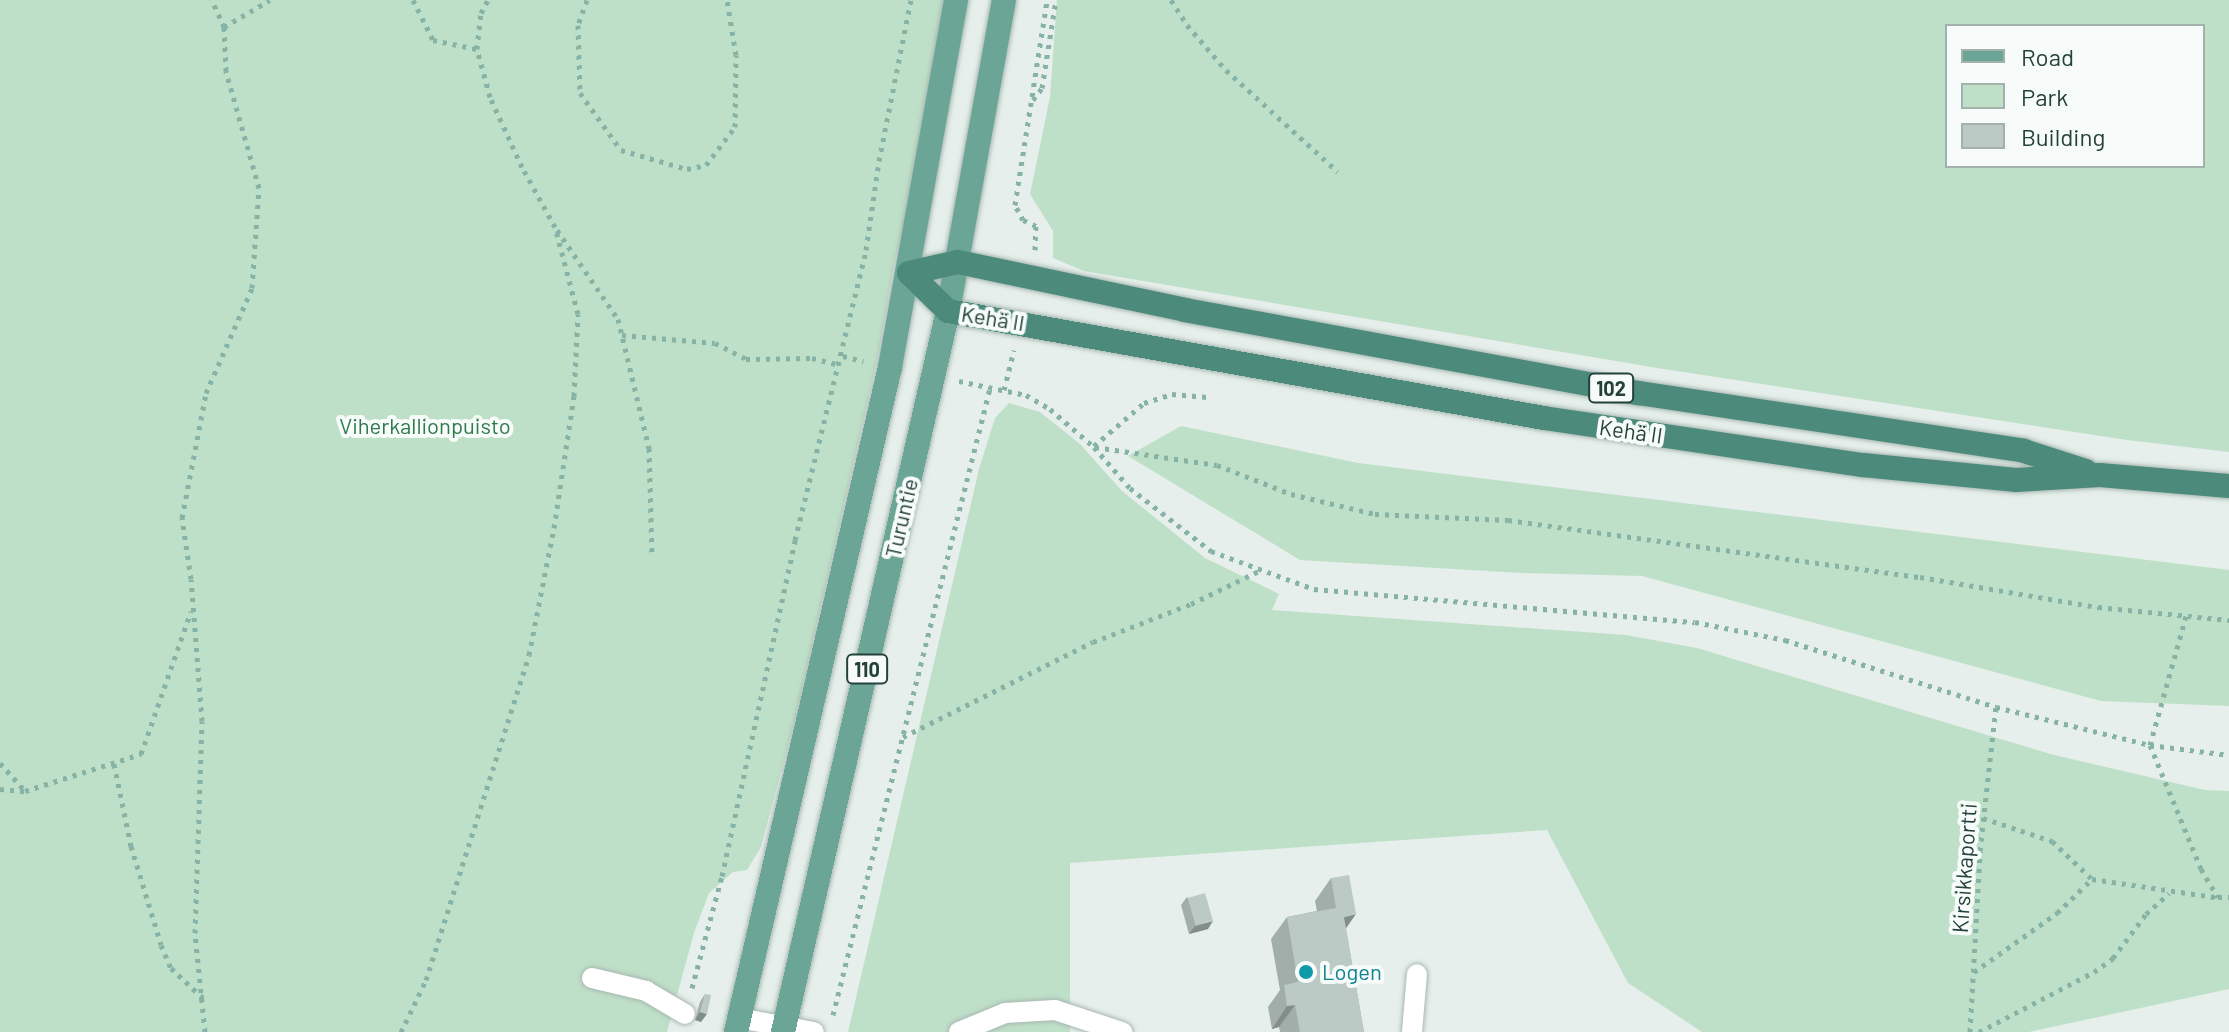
<!DOCTYPE html>
<html>
<head>
<meta charset="utf-8">
<style>
  body { margin:0 }
  #map { position:relative; width:2229px; height:1032px; overflow:hidden; background:#e6efeb; font-family:Barlow,sans-serif }
  div>[style] { position:absolute }
  .green>* { inset:0; background:#bfe0c8 }
  .path>* { height:5px; margin-top:-2.5px; transform-origin:0; background:repeating-linear-gradient(90deg,#86b3a5 0 4px,transparent 0 10px) }
  .roads { filter:drop-shadow(0 0 2px #a8b8b2) drop-shadow(0 0 2px #a8b8b2) }
  .service>* { height:20px; margin:-10px; padding:0 10px; transform-origin:10px; border-radius:10px; background:#fff }
  .primary>* { height:24px; margin:-12px; padding:0 12px; transform-origin:12px; border-radius:12px; background:#6aa596 }
  .trunk>* { height:24px; margin:-12px; padding:0 12px; transform-origin:12px; border-radius:12px; background:#4c8a7c }
  .wall>* { inset:0; background:#a1aea9 }
  .shaded-wall>* { inset:0; background:#838d89 }
  .building>* { inset:0; background:#bbcac4; transform-origin:0 0 }
  .dots>* { width:22px; height:22px; translate:-50% -50%; box-sizing:border-box; border:4px solid #f7fbf9; border-radius:50% }
  span { translate:-50% -50%; white-space:nowrap; text-align:center; line-height:1.15; -webkit-text-stroke:8px #f7fbf9; paint-order:stroke }
  .shield-label span { padding:2px 6px; background:#f7fbf9; border:2px solid; border-radius:6px; -webkit-text-stroke-width:0 }
  .shield-label { font-size:20px; color:#24423a; font-weight:700 }
  .street-label { font-size:22px; color:#24423a }
  .park-label { font-size:22px; color:#2d7a4b }
  .culture-label { font-size:22px; color:#0d838f }
  .left { translate:0 -50%; text-align:left }
  .legend { position:absolute; left:1945px; top:24px; width:260px; height:144px; box-sizing:border-box; background:#f7fbf9; border:2px solid #a3b1ad; margin:0; padding:10px 14px; list-style:none; font-size:24px; color:#24423a }
  .legend li { display:flex; align-items:center; gap:16px; height:40px }
  .legend b { width:40px; border:2px solid #a3b1ad }
</style>
</head>
<body>
<div id="map">
  <div class="green">
    <div style="clip-path:polygon(0 0,944px 0,909px 205px,894px 264px,879px 351px,795px 719px,761px 847px,747px 870px,733px 872px,709px 893px,694px 933px,667px 1032px,0 1032px)"></div>
    <div style="clip-path:polygon(evenodd,1057px 0,2229px 0,2229px 452px,2127px 440px,1657px 368px,1084px 271px,1053px 258px,1053px 231px,1030px 194px,1050px 97px,1057px 0,1947px 26px,2203px 26px,2203px 166px,1947px 166px,1947px 26px)"></div>
    <div style="clip-path:polygon(1009px 403px,1040px 412px,1080px 444px,1122px 491px,1205px 558px,1279px 594px,1272px 610px,1626px 635px,1697px 648px,2054px 755px,2205px 790px,2229px 791px,2229px 989px,2029px 1032px,1702px 1032px,1628px 983px,1547px 830px,1070px 863px,1070px 1032px,848px 1032px,979px 469px,995px 418px)"></div>
    <div style="clip-path:polygon(1181px 426px,1358px 463px,2229px 570px,2229px 706px,2101px 701px,1642px 576px,1522px 573px,1300px 560px,1128px 456px)"></div>
  </div>
  <div class="path">
    <div style="left:413px;top:0;width:45px;rotate:63.4deg"></div>
    <div style="left:433px;top:40px;width:45px;rotate:11.6deg"></div>
    <div style="left:587px;top:0;width:27px;rotate:110deg"></div>
    <div style="left:578px;top:25px;width:68px;rotate:88.3deg"></div>
    <div style="left:580px;top:93px;width:70px;rotate:54.3deg"></div>
    <div style="left:621px;top:150px;width:69px;rotate:16.1deg"></div>
    <div style="left:687px;top:169px;width:19px;rotate:-12deg"></div>
    <div style="left:706px;top:165px;width:48px;rotate:-52.7deg"></div>
    <div style="left:735px;top:127px;width:72px;rotate:-89.2deg"></div>
    <div style="left:736px;top:55px;width:56px;rotate:-99.3deg"></div>
    <div style="left:1171px;top:0;width:30px;rotate:57deg"></div>
    <div style="left:1187px;top:25px;width:60px;rotate:49.1deg"></div>
    <div style="left:1226px;top:70px;width:151px;rotate:42.3deg"></div>
    <div style="left:224px;top:27px;width:53px;rotate:-30.4deg"></div>
    <div style="left:1033px;top:100px;width:15px;rotate:-53deg"></div>
    <div style="left:1042px;top:88px;width:89px;rotate:-81deg"></div>
    <div style="left:557px;top:230px;width:108px;rotate:55.6deg"></div>
    <div style="left:618px;top:319px;width:133px;rotate:76.5deg"></div>
    <div style="left:649px;top:448px;width:106px;rotate:88.4deg"></div>
    <div style="left:1035px;top:250px;width:24px;rotate:-88deg"></div>
    <div style="left:1036px;top:226px;width:14px;rotate:-155deg"></div>
    <div style="left:1023px;top:220px;width:17px;rotate:-118deg"></div>
    <div style="left:1015px;top:205px;width:207px;rotate:-81.1deg"></div>
    <div style="left:622px;top:335px;width:93px;rotate:4.9deg"></div>
    <div style="left:715px;top:343px;width:35px;rotate:27deg"></div>
    <div style="left:746px;top:359px;width:66px;rotate:-0.9deg"></div>
    <div style="left:812px;top:358px;width:30px;rotate:14deg"></div>
    <div style="left:843px;top:356px;width:21px;rotate:14deg"></div>
    <div style="left:959px;top:381px;width:68px;rotate:11.8deg"></div>
    <div style="left:1026px;top:395px;width:28px;rotate:30deg"></div>
    <div style="left:1050px;top:409px;width:58px;rotate:40.8deg"></div>
    <div style="left:1094px;top:447px;width:55px;rotate:48.7deg"></div>
    <div style="left:1130px;top:488px;width:103px;rotate:37.9deg"></div>
    <div style="left:1211px;top:551px;width:110px;rotate:20.3deg"></div>
    <div style="left:1314px;top:589px;width:382px;rotate:5deg"></div>
    <div style="left:1695px;top:622px;width:92px;rotate:11.3deg"></div>
    <div style="left:1785px;top:640px;width:221px;rotate:17.6deg"></div>
    <div style="left:1996px;top:707px;width:159px;rotate:13.9deg"></div>
    <div style="left:2150px;top:745px;width:80px;rotate:7.2deg"></div>
    <div style="left:1004px;top:390px;width:41px;rotate:-76deg"></div>
    <div style="left:1094px;top:446px;width:66px;rotate:-40.7deg"></div>
    <div style="left:1144px;top:403px;width:29px;rotate:-18deg"></div>
    <div style="left:1172px;top:394px;width:35px;rotate:5deg"></div>
    <div style="left:1095px;top:447px;width:123px;rotate:8.4deg"></div>
    <div style="left:1217px;top:465px;width:79px;rotate:21.4deg"></div>
    <div style="left:1291px;top:494px;width:86px;rotate:13.4deg"></div>
    <div style="left:1375px;top:514px;width:133px;rotate:2.6deg"></div>
    <div style="left:1508px;top:520px;width:416px;rotate:7.9deg"></div>
    <div style="left:1920px;top:577px;width:181px;rotate:9.6deg"></div>
    <div style="left:2098px;top:607px;width:132px;rotate:5.7deg"></div>
    <div style="left:2186px;top:616px;width:134px;rotate:105.6deg"></div>
    <div style="left:2150px;top:745px;width:134px;rotate:67.6deg"></div>
    <div style="left:2201px;top:869px;width:33px;rotate:59deg"></div>
    <div style="left:2218px;top:897px;width:11px"></div>
    <div style="left:903px;top:737px;width:212px;rotate:-26.6deg"></div>
    <div style="left:1093px;top:642px;width:105px;rotate:-21.2deg"></div>
    <div style="left:1191px;top:604px;width:76px;rotate:-25.9deg"></div>
    <div style="left:0;top:763px;width:36px;rotate:48deg"></div>
    <div style="left:114px;top:764px;width:84px;rotate:78.3deg"></div>
    <div style="left:131px;top:846px;width:103px;rotate:73.1deg"></div>
    <div style="left:161px;top:945px;width:25px;rotate:67deg"></div>
    <div style="left:171px;top:968px;width:44px;rotate:43.2deg"></div>
    <div style="left:0;top:789px;width:25px;rotate:5deg"></div>
    <div style="left:25px;top:791px;width:122px;rotate:-17.7deg"></div>
    <div style="left:141px;top:754px;width:151px;rotate:-70.7deg"></div>
    <div style="left:1983px;top:818px;width:73px;rotate:18.4deg"></div>
    <div style="left:2052px;top:841px;width:55px;rotate:43.5deg"></div>
    <div style="left:2092px;top:879px;width:129px;rotate:8.4deg"></div>
    <div style="left:1974px;top:972px;width:102px;rotate:-35.4deg"></div>
    <div style="left:2057px;top:913px;width:49px;rotate:-44.2deg"></div>
    <div style="left:692px;top:988px;width:116px;rotate:-75deg"></div>
    <div style="left:722px;top:876px;width:344px;rotate:-77.7deg"></div>
    <div style="left:795px;top:540px;width:299px;rotate:-76.2deg"></div>
    <div style="left:866px;top:250px;width:90px;rotate:-81.7deg"></div>
    <div style="left:879px;top:161px;width:164px;rotate:-78.8deg"></div>
    <div style="left:833px;top:1015px;width:646px;rotate:-75.94deg"></div>
    <div style="left:205px;top:1032px;width:100px;rotate:-95.8deg"></div>
    <div style="left:195px;top:933px;width:212px;rotate:-88.1deg"></div>
    <div style="left:202px;top:721px;width:142px;rotate:-94.4deg"></div>
    <div style="left:191px;top:579px;width:62px;rotate:-98.4deg"></div>
    <div style="left:182px;top:518px;width:127px;rotate:-79.1deg"></div>
    <div style="left:206px;top:393px;width:115px;rotate:-66.3deg"></div>
    <div style="left:252px;top:288px;width:100px;rotate:-86deg"></div>
    <div style="left:259px;top:188px;width:122px;rotate:-105.8deg"></div>
    <div style="left:226px;top:71px;width:44px;rotate:-92.6deg"></div>
    <div style="left:224px;top:27px;width:30px;rotate:-114deg"></div>
    <div style="left:401px;top:1032px;width:58px;rotate:-64.3deg"></div>
    <div style="left:426px;top:980px;width:341px;rotate:-72.4deg"></div>
    <div style="left:529px;top:655px;width:129px;rotate:-78.9deg"></div>
    <div style="left:554px;top:528px;width:134px;rotate:-81.4deg"></div>
    <div style="left:574px;top:396px;width:82px;rotate:-87.2deg"></div>
    <div style="left:578px;top:314px;width:90px;rotate:-104.8deg"></div>
    <div style="left:555px;top:227px;width:68px;rotate:-118.8deg"></div>
    <div style="left:522px;top:167px;width:77px;rotate:-114.6deg"></div>
    <div style="left:490px;top:97px;width:50px;rotate:-105.2deg"></div>
    <div style="left:477px;top:49px;width:36px;rotate:-84deg"></div>
    <div style="left:481px;top:13px;width:15px;rotate:-62deg"></div>
    <div style="left:1970px;top:1032px;width:181px;rotate:-86.8deg"></div>
    <div style="left:1980px;top:851px;width:145px;rotate:-83.7deg"></div>
    <div style="left:1979px;top:1032px;width:130px;rotate:-27.6deg"></div>
    <div style="left:2094px;top:972px;width:24px;rotate:-36deg"></div>
    <div style="left:2113px;top:958px;width:55px;rotate:-53.1deg"></div>
    <div style="left:2146px;top:914px;width:31px;rotate:-42deg"></div>
  </div>
  <div class="roads">
    <div class="service">
      <div style="left:592px;top:978px;width:56px;rotate:13.5deg"></div>
      <div style="left:646px;top:991px;width:45px;rotate:30.5deg"></div>
      <div style="left:739px;top:1018px;width:76px;rotate:10.6deg"></div>
      <div style="left:959px;top:1032px;width:50px;rotate:-22.4deg"></div>
      <div style="left:1005px;top:1013px;width:50px;rotate:-3.4deg"></div>
      <div style="left:1055px;top:1010px;width:71px;rotate:18.2deg"></div>
      <div style="left:1412px;top:1032px;width:58px;rotate:-85.1deg"></div>
    </div>
    <div class="primary">
      <div style="left:736px;top:1032px;width:683px;rotate:-76.96deg"></div>
      <div style="left:890px;top:367px;width:373px;rotate:-79.8deg"></div>
      <div style="left:783px;top:1032px;width:740px;rotate:-77.11deg"></div>
      <div style="left:948px;top:311px;width:316px;rotate:-79.8deg"></div>
    </div>
    <div class="trunk">
      <div style="left:909px;top:273px;width:54px;rotate:44.3deg"></div>
      <div style="left:948px;top:311px;width:606px;rotate:10.18deg"></div>
      <div style="left:1544px;top:418px;width:322px;rotate:8.4deg"></div>
      <div style="left:1863px;top:465px;width:154px;rotate:5.6deg"></div>
      <div style="left:2016px;top:480px;width:84px;rotate:-3.4deg"></div>
      <div style="left:2100px;top:475px;width:129px;rotate:4.9deg"></div>
      <div style="left:909px;top:273px;width:50px;rotate:-12.7deg"></div>
      <div style="left:958px;top:262px;width:232px;rotate:11.9deg"></div>
      <div style="left:1185px;top:310px;width:461px;rotate:10.4deg"></div>
      <div style="left:1638px;top:393px;width:390px;rotate:8.5deg"></div>
      <div style="left:2024px;top:451px;width:65px;rotate:17.9deg"></div>
    </div>
  </div>
  <div class="wall">
    <div style="clip-path:polygon(1331px 878px,1346px 929px,1364px 1032px,1280px 1032px,1279px 1027px,1272px 1029px,1268px 1007px,1280px 990px,1271px 939px,1287px 917px,1317px 911px,1315px 901px)"></div>
    <div style="clip-path:polygon(1187px 897px,1208px 929px,1189px 934px,1181px 905px)"></div>
    <div style="clip-path:polygon(705px 994px,701px 1022px,695px 1020px,700px 1002px)"></div>
  </div>
  <div class="shaded-wall">
    <div style="clip-path:polygon(1356px 914px,1340px 937px,1344px 917px)"></div>
    <div style="clip-path:polygon(1213px 921px,1208px 929px,1189px 934px,1195px 926px)"></div>
    <div style="clip-path:polygon(1295px 1005px,1279px 1027px,1272px 1029px,1287px 1006px)"></div>
    <div style="clip-path:polygon(700px 1012px,707px 1014px,701px 1022px,695px 1020px)"></div>
  </div>
  <div class="building">
    <div style="clip-path:polygon(1349px 875px,1356px 914px,1344px 917px,1364px 1032px,1300px 1032px,1295px 1005px,1287px 1006px,1284px 985px,1298px 982px,1287px 917px,1336px 908px,1331px 878px)"></div>
    <div style="left:1205px;top:893px;width:29px;height:18px;rotate:74deg"></div>
    <div style="clip-path:polygon(705px 994px,711px 995px,707px 1014px,700px 1012px)"></div>
  </div>
  <div class="dots">
    <div style="left:1306px;top:972px;background:#0f9aa8"></div>
  </div>
  <div class="shield-label">
    <span style="left:1611px;top:388px">102</span>
    <span style="left:867px;top:669px">110</span>
  </div>
  <div class="street-label">
    <span style="left:993px;top:318px;rotate:9deg">Kehä II</span>
    <span style="left:1631px;top:431px;rotate:8deg">Kehä II</span>
    <span style="left:901px;top:518px;rotate:-77deg">Turuntie</span>
    <span style="left:1964px;top:868px;rotate:-86deg">Kirsikkaportti</span>
  </div>
  <div class="park-label">
    <span style="left:425px;top:426px">Viherkallionpuisto</span>
  </div>
  <div class="culture-label">
    <span class="left" style="left:1322px;top:972px">Logen</span>
  </div>
  <ul class="legend">
  <li><b style="height:10px;background:#6aa596"></b>Road</li>
  <li><b style="height:22px;background:#bfe0c8"></b>Park</li>
  <li><b style="height:22px;background:#bbcac4"></b>Building</li>
  </ul>
</div>
</body>
</html>
